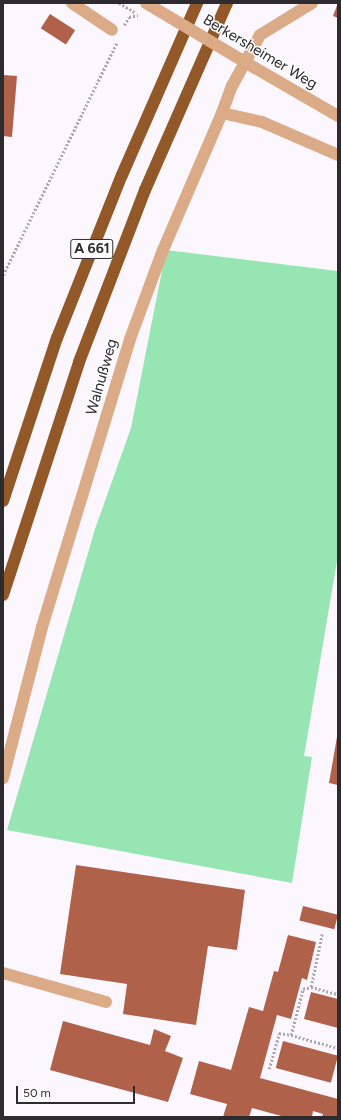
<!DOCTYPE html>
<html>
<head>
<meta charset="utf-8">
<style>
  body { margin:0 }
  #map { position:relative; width:341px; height:1120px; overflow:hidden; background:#fcf7fe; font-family:Figtree,sans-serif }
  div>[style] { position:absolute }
  .green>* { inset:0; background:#97e5b2 }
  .building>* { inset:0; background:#af6249; transform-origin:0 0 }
  .path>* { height:2.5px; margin-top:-1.25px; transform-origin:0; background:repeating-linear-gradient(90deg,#aba7ac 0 2px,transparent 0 4px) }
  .minor>* { height:12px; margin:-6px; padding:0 6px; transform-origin:6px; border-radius:6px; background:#dbaa86 }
  .highway>* { height:12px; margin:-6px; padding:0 6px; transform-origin:6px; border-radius:6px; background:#935827 }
  .minor-bridge>* { height:12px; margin:-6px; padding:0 6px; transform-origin:6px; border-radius:6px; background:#dbaa86 }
  span { translate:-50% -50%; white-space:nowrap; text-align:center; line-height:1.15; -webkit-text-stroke:3px #fff; paint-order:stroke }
  .shield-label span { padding:1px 3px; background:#fff; border:1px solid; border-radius:3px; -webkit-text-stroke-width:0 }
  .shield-label { font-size:14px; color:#2d2b2e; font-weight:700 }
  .street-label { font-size:15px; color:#2d2b2e }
  .frame { position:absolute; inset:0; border:4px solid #2d2b2e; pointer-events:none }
  .scale { position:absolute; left:16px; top:1086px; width:119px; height:18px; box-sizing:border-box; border:2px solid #2d2b2e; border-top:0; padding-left:5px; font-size:12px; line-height:14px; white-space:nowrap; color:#2d2b2e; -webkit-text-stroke:3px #fff; paint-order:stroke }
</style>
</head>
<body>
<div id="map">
  <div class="green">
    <div style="clip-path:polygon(166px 250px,338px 271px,338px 555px,304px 756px,312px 757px,292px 883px,7px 830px,95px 529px,131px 428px)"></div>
  </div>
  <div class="building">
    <div style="clip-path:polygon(338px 3px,338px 18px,333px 16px)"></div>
    <div style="left:50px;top:14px;width:30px;height:17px;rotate:33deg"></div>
    <div style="clip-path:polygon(3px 75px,17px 76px,12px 137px,3px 136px)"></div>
    <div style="clip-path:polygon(338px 731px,338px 785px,329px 783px)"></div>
    <div style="clip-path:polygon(76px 865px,245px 890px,237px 950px,208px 946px,196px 1025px,123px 1014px,127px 984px,60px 974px)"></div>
    <div style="left:303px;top:906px;width:36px;height:15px;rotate:14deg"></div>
    <div style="clip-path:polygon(288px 935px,316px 942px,307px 980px,302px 978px,291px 1019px,277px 1015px,260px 1078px,338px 1099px,338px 1117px,322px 1117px,323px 1114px,313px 1111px,312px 1117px,285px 1117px,252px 1108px,249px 1117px,223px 1117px,227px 1104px,190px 1094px,199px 1061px,231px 1070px,249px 1007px,263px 1011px,274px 971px,278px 972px)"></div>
    <div style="clip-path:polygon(311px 992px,338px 999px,338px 1028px,304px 1019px)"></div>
    <div style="clip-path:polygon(63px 1021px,150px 1045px,154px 1029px,171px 1036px,165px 1051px,183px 1058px,168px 1102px,50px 1070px)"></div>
    <div style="left:283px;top:1041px;width:57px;height:28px;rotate:15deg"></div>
  </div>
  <div class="path">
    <div style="left:119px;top:3px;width:20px;rotate:30deg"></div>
    <div style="left:124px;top:25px;width:9px;rotate:-58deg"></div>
    <div style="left:129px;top:17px;width:9px;rotate:-13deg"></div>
    <div style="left:3px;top:275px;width:259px;rotate:-63.9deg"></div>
    <div style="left:311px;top:987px;width:28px;rotate:15deg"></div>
    <div style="left:291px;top:1035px;width:49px;rotate:15.5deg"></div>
    <div style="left:269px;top:1069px;width:37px;rotate:-74deg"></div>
    <div style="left:279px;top:1033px;width:12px;rotate:9deg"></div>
    <div style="left:291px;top:1035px;width:48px;rotate:-75.4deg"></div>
    <div style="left:303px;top:989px;width:8px;rotate:-14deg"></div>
    <div style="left:311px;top:987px;width:54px;rotate:-78.3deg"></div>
  </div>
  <div class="minor">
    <div style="left:72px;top:3px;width:48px;rotate:34deg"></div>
    <div style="left:255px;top:68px;width:96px;rotate:30deg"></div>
    <div style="left:222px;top:113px;width:29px;rotate:-70deg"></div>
    <div style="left:232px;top:86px;width:58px;rotate:-61.2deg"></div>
    <div style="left:260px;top:35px;width:61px;rotate:-31.6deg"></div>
    <div style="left:3px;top:778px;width:156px;rotate:-75.5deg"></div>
    <div style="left:42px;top:627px;width:301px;rotate:-73deg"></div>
    <div style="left:130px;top:339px;width:95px;rotate:-69.7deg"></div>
    <div style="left:163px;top:250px;width:149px;rotate:-66.7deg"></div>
    <div style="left:222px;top:113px;width:41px;rotate:12.7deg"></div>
    <div style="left:262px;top:122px;width:83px;rotate:23.5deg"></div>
    <div style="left:3px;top:973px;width:107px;rotate:15.7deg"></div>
  </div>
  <div class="highway">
    <div style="left:3px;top:501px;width:172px;rotate:-71.7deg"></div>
    <div style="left:57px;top:338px;width:175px;rotate:-68.3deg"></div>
    <div style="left:122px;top:175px;width:188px;rotate:-66.4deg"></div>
    <div style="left:3px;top:595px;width:245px;rotate:-71.9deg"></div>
    <div style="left:79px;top:362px;width:184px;rotate:-69deg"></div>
    <div style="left:145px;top:190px;width:204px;rotate:-66.3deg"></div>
  </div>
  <div class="minor-bridge">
    <div style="left:146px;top:3px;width:127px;rotate:30.8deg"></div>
  </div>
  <div class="shield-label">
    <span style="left:92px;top:249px">A 661</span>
  </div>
  <div class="street-label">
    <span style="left:260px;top:52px;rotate:31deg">Berkersheimer Weg</span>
    <span style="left:102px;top:377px;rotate:-74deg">Walnußweg</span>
  </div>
  <div class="frame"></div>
  <div class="scale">50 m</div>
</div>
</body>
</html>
